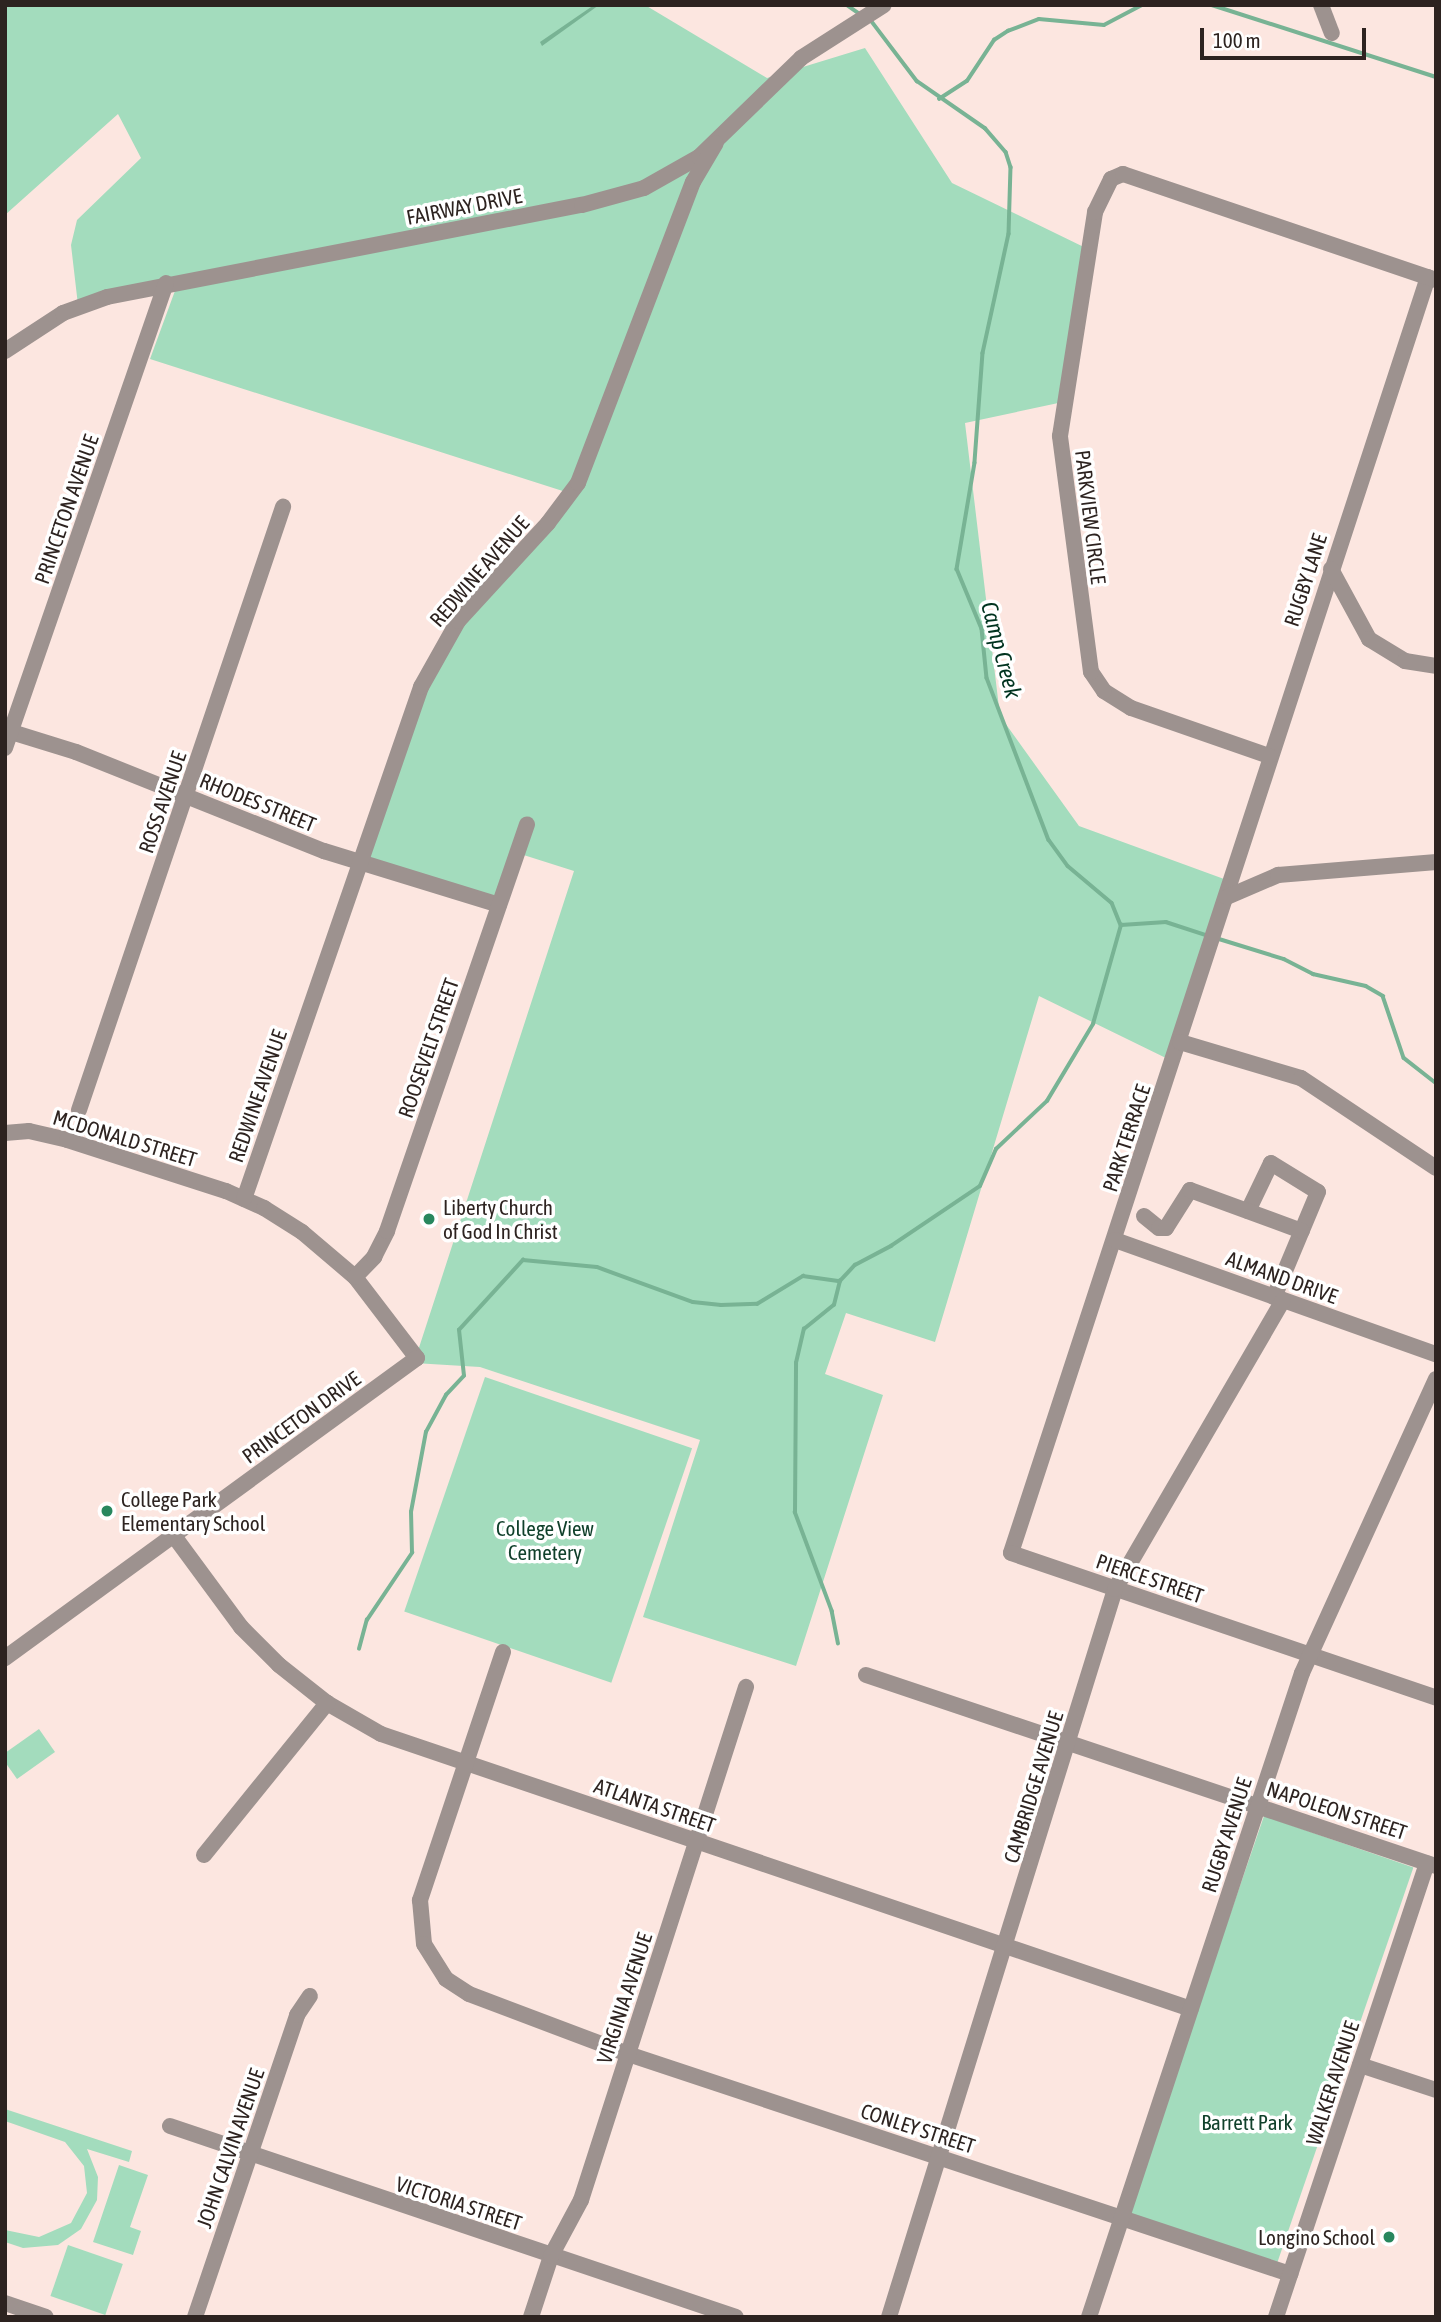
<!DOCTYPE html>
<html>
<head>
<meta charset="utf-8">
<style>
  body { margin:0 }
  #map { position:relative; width:1441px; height:2322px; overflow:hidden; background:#fce6e0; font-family:"Asap Condensed",sans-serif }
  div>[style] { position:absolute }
  .green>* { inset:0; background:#a3dcbd; transform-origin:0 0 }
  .water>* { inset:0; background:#78b394 }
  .stream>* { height:3.5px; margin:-1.75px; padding:0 1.75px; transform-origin:1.75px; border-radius:1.75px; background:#78b394 }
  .minor>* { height:16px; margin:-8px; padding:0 8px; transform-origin:8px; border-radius:8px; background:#9d928f }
  .dots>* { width:19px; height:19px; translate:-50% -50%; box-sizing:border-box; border:4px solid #fff; border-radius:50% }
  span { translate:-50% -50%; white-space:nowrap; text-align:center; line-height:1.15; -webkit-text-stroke:7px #fff; paint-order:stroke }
  .street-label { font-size:21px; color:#2d2320 }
  .poi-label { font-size:21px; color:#2d2320 }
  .left { translate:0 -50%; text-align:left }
  .right { translate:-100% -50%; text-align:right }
  .park-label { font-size:21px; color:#10402b }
  .water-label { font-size:23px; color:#00331f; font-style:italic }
  .frame { position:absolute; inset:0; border:7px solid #2d2320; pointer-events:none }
  .scale { position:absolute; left:1200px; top:28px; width:166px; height:32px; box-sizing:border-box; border:4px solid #2d2320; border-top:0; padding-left:9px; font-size:21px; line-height:24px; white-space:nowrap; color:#2d2320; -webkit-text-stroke:5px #fff; paint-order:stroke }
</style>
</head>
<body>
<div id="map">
  <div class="green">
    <div style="clip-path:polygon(5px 5px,645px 5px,767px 78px,865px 48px,952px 183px,1092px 251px,1063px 402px,965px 423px,1000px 716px,1079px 826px,1235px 883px,1170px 1060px,1039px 996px,935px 1342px,846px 1313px,825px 1374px,883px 1395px,796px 1666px,643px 1617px,700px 1440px,480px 1367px,414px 1363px,574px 871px,511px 851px,494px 902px,359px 858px,424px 689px,458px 629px,569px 493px,150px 359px,176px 288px,78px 305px,71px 245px,77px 220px,141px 158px,118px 114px,5px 215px)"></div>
    <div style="left:485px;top:1377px;width:219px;height:248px;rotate:19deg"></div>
    <div style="clip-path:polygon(39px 1729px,55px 1752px,17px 1779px,5px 1762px,5px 1753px)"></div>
    <div style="left:1264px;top:1816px;width:158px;height:420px;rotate:19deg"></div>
    <div style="clip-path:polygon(5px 2109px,132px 2151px,129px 2162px,87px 2149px,98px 2177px,97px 2200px,81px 2229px,58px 2245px,23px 2248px,5px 2242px,5px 2230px,39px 2237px,71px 2223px,87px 2193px,84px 2166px,65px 2142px,5px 2121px)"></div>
    <div style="clip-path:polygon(119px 2165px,148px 2175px,130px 2227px,141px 2231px,133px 2255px,93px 2242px)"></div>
    <div style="left:68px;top:2245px;width:58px;height:54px;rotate:19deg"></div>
  </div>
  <div class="water">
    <div style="clip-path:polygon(594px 5px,599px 5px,542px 46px,540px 42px)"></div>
  </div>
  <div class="stream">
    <div style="left:847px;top:5px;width:16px;rotate:35deg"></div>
    <div style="left:1212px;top:5px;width:235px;rotate:17.8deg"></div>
    <div style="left:870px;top:19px;width:78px;rotate:52.8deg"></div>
    <div style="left:917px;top:81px;width:83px;rotate:34.7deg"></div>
    <div style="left:985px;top:128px;width:32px;rotate:49deg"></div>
    <div style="left:1006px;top:152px;width:16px;rotate:72deg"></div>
    <div style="left:1011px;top:167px;width:67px;rotate:91.7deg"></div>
    <div style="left:1009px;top:234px;width:122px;rotate:102.3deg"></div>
    <div style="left:983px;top:353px;width:110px;rotate:94.2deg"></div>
    <div style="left:975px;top:463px;width:108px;rotate:99.6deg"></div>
    <div style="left:957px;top:569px;width:65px;rotate:67.4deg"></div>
    <div style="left:982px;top:629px;width:49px;rotate:84.2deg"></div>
    <div style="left:987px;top:678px;width:173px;rotate:69.1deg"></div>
    <div style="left:1049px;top:840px;width:32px;rotate:54deg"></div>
    <div style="left:1068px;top:866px;width:57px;rotate:40.1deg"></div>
    <div style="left:1112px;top:903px;width:24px;rotate:68deg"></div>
    <div style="left:939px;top:99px;width:33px;rotate:-33deg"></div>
    <div style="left:967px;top:81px;width:49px;rotate:-56.6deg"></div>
    <div style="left:994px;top:40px;width:17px;rotate:-33deg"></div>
    <div style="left:1008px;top:31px;width:33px;rotate:-21deg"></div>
    <div style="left:1039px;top:19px;width:65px;rotate:5.3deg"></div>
    <div style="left:1104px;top:25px;width:43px;rotate:-27.8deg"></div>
    <div style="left:1121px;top:925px;width:45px;rotate:-3.8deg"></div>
    <div style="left:1166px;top:922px;width:45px;rotate:18deg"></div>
    <div style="left:1216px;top:938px;width:71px;rotate:17.2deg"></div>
    <div style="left:1284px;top:959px;width:33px;rotate:27deg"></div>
    <div style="left:1313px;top:974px;width:54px;rotate:12.8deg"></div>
    <div style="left:1366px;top:986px;width:20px;rotate:30deg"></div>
    <div style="left:1383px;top:996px;width:65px;rotate:71.3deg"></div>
    <div style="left:1404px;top:1058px;width:41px;rotate:38deg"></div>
    <div style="left:838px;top:1644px;width:33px;rotate:-101deg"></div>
    <div style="left:832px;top:1612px;width:106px;rotate:-110.5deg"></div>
    <div style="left:795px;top:1513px;width:150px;rotate:-89.6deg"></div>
    <div style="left:796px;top:1363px;width:35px;rotate:-77deg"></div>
    <div style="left:804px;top:1329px;width:38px;rotate:-39deg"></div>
    <div style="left:834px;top:1305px;width:25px;rotate:-76deg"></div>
    <div style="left:840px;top:1281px;width:22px;rotate:-47deg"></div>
    <div style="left:855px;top:1265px;width:41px;rotate:-27.8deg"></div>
    <div style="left:891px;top:1246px;width:107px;rotate:-34deg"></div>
    <div style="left:980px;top:1186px;width:40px;rotate:-66.6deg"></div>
    <div style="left:996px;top:1149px;width:70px;rotate:-43.3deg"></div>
    <div style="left:1047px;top:1101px;width:90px;rotate:-59.1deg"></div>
    <div style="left:1093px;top:1024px;width:103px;rotate:-74.2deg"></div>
    <div style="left:359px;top:1649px;width:30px;rotate:-75deg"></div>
    <div style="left:367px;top:1620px;width:81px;rotate:-56.1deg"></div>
    <div style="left:412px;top:1553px;width:41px;rotate:-91.4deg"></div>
    <div style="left:411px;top:1512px;width:81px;rotate:-79.4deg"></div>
    <div style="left:426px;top:1432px;width:42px;rotate:-61.6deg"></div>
    <div style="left:446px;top:1395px;width:26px;rotate:-47deg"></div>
    <div style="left:464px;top:1376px;width:46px;rotate:-96.2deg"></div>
    <div style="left:459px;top:1330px;width:95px;rotate:-47.6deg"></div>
    <div style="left:523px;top:1260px;width:74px;rotate:5.4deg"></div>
    <div style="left:597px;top:1267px;width:102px;rotate:20deg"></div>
    <div style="left:693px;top:1302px;width:28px;rotate:6deg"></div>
    <div style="left:721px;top:1305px;width:36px;rotate:-2deg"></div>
    <div style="left:757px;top:1304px;width:54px;rotate:-31.3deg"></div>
    <div style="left:803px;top:1276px;width:37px;rotate:8deg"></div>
  </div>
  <div class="minor">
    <div style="left:1321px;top:5px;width:30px;rotate:69deg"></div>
    <div style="left:1428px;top:277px;width:1342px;rotate:108.1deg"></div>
    <div style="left:1011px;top:1553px;width:449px;rotate:18.8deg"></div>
    <div style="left:5px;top:351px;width:69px;rotate:-33.2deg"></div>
    <div style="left:63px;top:313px;width:47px;rotate:-20deg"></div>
    <div style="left:107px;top:297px;width:484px;rotate:-11deg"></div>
    <div style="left:582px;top:205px;width:64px;rotate:-15.3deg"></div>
    <div style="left:644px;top:188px;width:63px;rotate:-29.4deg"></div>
    <div style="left:699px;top:157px;width:142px;rotate:-44.1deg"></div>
    <div style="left:801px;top:58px;width:98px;rotate:-32.6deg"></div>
    <div style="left:1331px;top:569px;width:80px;rotate:61.5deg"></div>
    <div style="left:1369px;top:639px;width:42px;rotate:31.4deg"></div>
    <div style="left:1405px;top:661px;width:31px;rotate:9deg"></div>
    <div style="left:5px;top:730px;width:74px;rotate:17.2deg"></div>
    <div style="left:76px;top:752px;width:267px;rotate:21.8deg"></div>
    <div style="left:324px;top:851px;width:183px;rotate:17.1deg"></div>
    <div style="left:5px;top:748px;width:492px;rotate:-70.9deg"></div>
    <div style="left:1269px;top:756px;width:146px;rotate:-160.8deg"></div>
    <div style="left:1131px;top:708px;width:32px;rotate:-148deg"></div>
    <div style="left:1104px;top:691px;width:23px;rotate:-124deg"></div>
    <div style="left:1091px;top:672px;width:238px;rotate:-97.5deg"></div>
    <div style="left:1060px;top:436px;width:227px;rotate:-81.1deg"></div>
    <div style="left:1095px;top:212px;width:37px;rotate:-64deg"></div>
    <div style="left:1111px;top:179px;width:13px;rotate:-23deg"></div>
    <div style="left:1123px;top:174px;width:330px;rotate:18.7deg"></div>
    <div style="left:1227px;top:897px;width:56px;rotate:-23.3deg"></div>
    <div style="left:1278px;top:875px;width:159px;rotate:-4.7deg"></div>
    <div style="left:1180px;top:1042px;width:126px;rotate:16.6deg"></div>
    <div style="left:1301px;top:1078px;width:162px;rotate:33.7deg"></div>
    <div style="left:79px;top:1110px;width:637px;rotate:-71.31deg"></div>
    <div style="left:5px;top:1133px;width:24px;rotate:-5deg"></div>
    <div style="left:29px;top:1131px;width:39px;rotate:13deg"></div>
    <div style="left:67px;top:1140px;width:167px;rotate:17.8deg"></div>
    <div style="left:226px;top:1191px;width:42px;rotate:24.1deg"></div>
    <div style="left:264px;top:1208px;width:45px;rotate:32.3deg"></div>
    <div style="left:302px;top:1232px;width:70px;rotate:40.3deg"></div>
    <div style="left:355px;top:1277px;width:102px;rotate:52.6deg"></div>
    <div style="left:417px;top:1358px;width:510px;rotate:143.94deg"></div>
    <div style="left:244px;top:1199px;width:542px;rotate:-70.93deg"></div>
    <div style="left:421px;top:687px;width:76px;rotate:-60.7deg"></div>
    <div style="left:458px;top:621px;width:133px;rotate:-47.4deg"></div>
    <div style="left:548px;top:523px;width:50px;rotate:-53.1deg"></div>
    <div style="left:578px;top:483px;width:322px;rotate:-69.1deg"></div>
    <div style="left:693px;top:182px;width:45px;rotate:-59.5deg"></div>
    <div style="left:1248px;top:1211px;width:53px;rotate:-64.4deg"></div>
    <div style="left:1271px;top:1163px;width:55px;rotate:31.7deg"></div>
    <div style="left:1318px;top:1192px;width:114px;rotate:112.7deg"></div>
    <div style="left:1144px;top:1216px;width:19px;rotate:39deg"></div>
    <div style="left:1159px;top:1228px;width:7px"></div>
    <div style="left:1166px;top:1228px;width:45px;rotate:-57.7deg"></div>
    <div style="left:1190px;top:1190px;width:119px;rotate:20.1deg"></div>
    <div style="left:1115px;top:1240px;width:341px;rotate:19.6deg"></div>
    <div style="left:355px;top:1277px;width:28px;rotate:-46deg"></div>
    <div style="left:374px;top:1257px;width:29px;rotate:-63deg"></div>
    <div style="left:387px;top:1231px;width:430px;rotate:-71deg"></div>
    <div style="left:174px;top:1536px;width:113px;rotate:53.6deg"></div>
    <div style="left:241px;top:1627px;width:54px;rotate:45deg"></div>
    <div style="left:279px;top:1665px;width:61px;rotate:38.4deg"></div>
    <div style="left:327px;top:1703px;width:62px;rotate:29.9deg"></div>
    <div style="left:381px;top:1734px;width:855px;rotate:18.75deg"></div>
    <div style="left:503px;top:1652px;width:262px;rotate:108.5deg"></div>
    <div style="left:420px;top:1900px;width:44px;rotate:84.8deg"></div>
    <div style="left:424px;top:1944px;width:41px;rotate:57.8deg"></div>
    <div style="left:446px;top:1979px;width:27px;rotate:33deg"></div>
    <div style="left:469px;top:1994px;width:170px;rotate:20.7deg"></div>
    <div style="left:628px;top:2054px;width:698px;rotate:18.38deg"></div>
    <div style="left:866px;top:1675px;width:601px;rotate:18.53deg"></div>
    <div style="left:204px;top:1855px;width:196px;rotate:-51deg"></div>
    <div style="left:1360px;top:2065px;width:80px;rotate:18.2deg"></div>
    <div style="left:170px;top:2126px;width:597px;rotate:18.65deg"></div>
    <div style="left:5px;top:2303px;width:43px;rotate:18.9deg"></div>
    <div style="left:195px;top:2317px;width:319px;rotate:-71.3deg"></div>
    <div style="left:297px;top:2015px;width:23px;rotate:-56deg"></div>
    <div style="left:531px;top:2317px;width:64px;rotate:-71.8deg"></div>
    <div style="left:551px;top:2256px;width:64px;rotate:-61.8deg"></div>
    <div style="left:581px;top:2200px;width:539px;rotate:-72.17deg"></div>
    <div style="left:889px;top:2317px;width:762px;rotate:-72.75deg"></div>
    <div style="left:1115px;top:1589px;width:334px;rotate:-59.8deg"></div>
    <div style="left:1089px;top:2317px;width:678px;rotate:-71.7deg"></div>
    <div style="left:1302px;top:1673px;width:323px;rotate:-65.5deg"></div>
    <div style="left:1276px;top:2317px;width:478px;rotate:-71.6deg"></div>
  </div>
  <div class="dots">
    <div style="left:429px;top:1219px;background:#28875e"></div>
    <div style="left:107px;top:1511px;background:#28875e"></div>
    <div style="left:1389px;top:2237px;background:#28875e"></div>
  </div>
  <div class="street-label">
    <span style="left:464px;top:206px;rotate:-11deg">FAIRWAY DRIVE</span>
    <span style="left:66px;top:509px;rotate:-71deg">PRINCETON AVENUE</span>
    <span style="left:1091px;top:517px;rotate:83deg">PARKVIEW CIRCLE</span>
    <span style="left:479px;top:571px;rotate:-49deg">REDWINE AVENUE</span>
    <span style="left:1305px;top:580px;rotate:-72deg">RUGBY LANE</span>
    <span style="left:162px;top:802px;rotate:-71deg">ROSS AVENUE</span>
    <span style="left:258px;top:802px;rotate:22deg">RHODES STREET</span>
    <span style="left:428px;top:1048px;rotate:-71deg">ROOSEVELT STREET</span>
    <span style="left:257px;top:1096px;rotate:-71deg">REDWINE AVENUE</span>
    <span style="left:125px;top:1138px;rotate:17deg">MCDONALD STREET</span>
    <span style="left:1126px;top:1138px;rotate:-72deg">PARK TERRACE</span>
    <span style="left:1282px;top:1277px;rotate:20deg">ALMAND DRIVE</span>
    <span style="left:301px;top:1417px;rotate:-36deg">PRINCETON DRIVE</span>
    <span style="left:1150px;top:1578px;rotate:19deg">PIERCE STREET</span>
    <span style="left:1033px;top:1787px;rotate:-73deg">CAMBRIDGE AVENUE</span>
    <span style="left:655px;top:1805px;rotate:19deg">ATLANTA STREET</span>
    <span style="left:1337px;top:1810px;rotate:18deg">NAPOLEON STREET</span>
    <span style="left:1226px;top:1835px;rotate:-72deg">RUGBY AVENUE</span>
    <span style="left:624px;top:1998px;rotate:-72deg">VIRGINIA AVENUE</span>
    <span style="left:1332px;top:2083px;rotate:-72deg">WALKER AVENUE</span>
    <span style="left:918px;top:2128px;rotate:18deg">CONLEY STREET</span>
    <span style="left:230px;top:2148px;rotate:-71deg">JOHN CALVIN AVENUE</span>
    <span style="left:459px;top:2203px;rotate:18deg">VICTORIA STREET</span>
  </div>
  <div class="poi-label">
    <span class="left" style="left:443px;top:1219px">Liberty Church<br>of God In Christ</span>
    <span class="left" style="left:121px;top:1511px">College Park<br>Elementary School</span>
    <span class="right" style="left:1375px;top:2237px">Longino School</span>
  </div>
  <div class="park-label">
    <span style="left:545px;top:1540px">College View<br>Cemetery</span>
    <span style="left:1247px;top:2122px">Barrett Park</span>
  </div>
  <div class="water-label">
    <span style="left:1001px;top:650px;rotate:75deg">Camp Creek</span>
  </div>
  <div class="frame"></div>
  <div class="scale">100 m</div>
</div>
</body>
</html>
